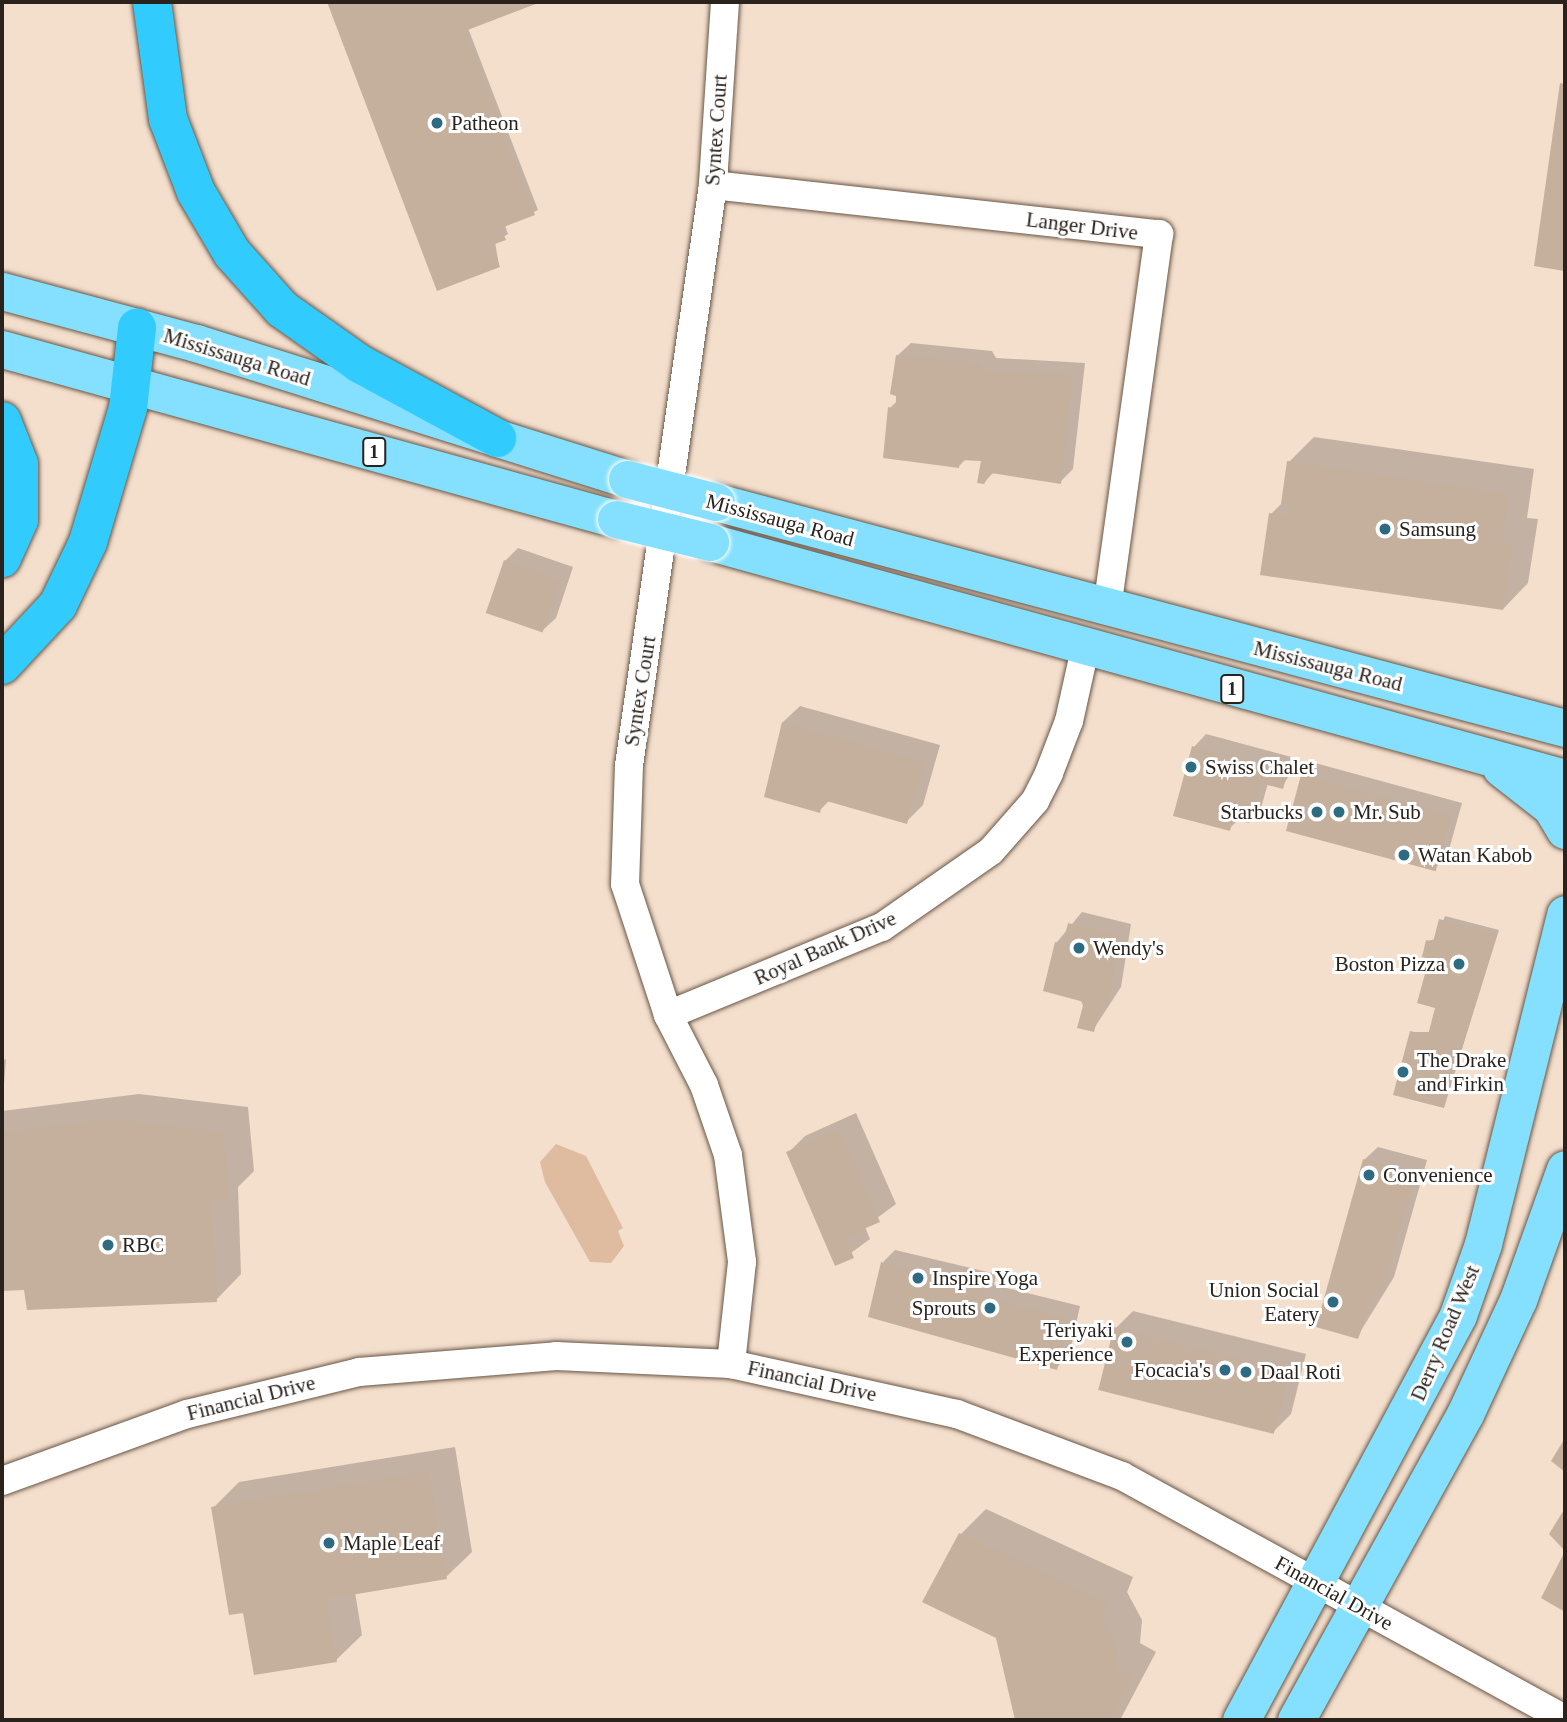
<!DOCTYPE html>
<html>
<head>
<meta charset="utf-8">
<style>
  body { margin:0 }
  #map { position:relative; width:1567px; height:1722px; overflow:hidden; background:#f4decc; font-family:Georgia,serif }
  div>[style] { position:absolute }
  .green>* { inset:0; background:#dfbc9f }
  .shadow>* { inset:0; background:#0003 }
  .building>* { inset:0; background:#c5b09e; transform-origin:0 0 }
  .roads { filter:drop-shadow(0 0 2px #685646) drop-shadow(0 0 2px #685646) }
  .minor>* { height:28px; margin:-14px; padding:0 14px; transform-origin:14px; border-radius:14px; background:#fff }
  .major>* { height:37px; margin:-18.5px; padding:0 18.5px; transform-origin:18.5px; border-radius:18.5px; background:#84e0fe }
  .highway>* { height:38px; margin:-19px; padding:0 19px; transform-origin:19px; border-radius:19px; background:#32cbfe }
  .bridges { filter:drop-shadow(0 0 2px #fff) drop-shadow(0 0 2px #fff) }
  .major-bridge>* { height:37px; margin:-18.5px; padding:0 18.5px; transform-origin:18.5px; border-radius:18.5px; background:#84e0fe }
  .dots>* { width:19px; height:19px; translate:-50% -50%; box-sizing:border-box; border:4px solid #fff; border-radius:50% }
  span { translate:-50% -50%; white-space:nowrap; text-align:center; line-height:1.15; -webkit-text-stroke:6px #fff; paint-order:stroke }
  .shield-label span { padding:2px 5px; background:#fff; border:2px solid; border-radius:5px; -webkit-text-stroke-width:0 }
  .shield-label { font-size:19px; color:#2a221c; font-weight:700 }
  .poi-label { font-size:21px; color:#2a221c }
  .left { translate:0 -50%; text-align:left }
  .right { translate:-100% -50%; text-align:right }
  .street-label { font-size:21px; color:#2a221c }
  .frame { position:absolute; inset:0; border:4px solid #2a221c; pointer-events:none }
</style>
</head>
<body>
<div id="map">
  <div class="green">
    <div style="clip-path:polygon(556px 1144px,586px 1156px,623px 1228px,618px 1231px,624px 1246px,611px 1263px,590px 1262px,545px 1182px,540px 1162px)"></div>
  </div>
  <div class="shadow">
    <div style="clip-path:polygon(328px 2px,537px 2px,468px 28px,538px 210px,505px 225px,508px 234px,495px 242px,499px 265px,438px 289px)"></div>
    <div style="clip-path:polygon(1565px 80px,1565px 271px,1536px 265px)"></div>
    <div style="clip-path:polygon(911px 343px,992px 351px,996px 358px,1085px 363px,1073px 469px,1060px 482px,994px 472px,984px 482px,984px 460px,967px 458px,959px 466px,890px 408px,898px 400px,898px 355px)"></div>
    <div style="clip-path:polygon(1314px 437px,1534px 469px,1527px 518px,1538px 519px,1528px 583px,1503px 609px,1271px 514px,1283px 502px,1289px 462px)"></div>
    <div style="clip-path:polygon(518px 548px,573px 567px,556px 618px,543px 630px,505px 561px)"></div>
    <div style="clip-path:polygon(800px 706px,940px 745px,923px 805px,906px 822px,830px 800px,819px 811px,783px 722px)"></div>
    <div style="clip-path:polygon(evenodd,1206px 734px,1299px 759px,1282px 787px,1268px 783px,1261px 808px,1249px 821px,1239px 819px,1229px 829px,1194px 747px,1206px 734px,1288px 763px,1288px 775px,1285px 775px,1288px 763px)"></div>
    <div style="clip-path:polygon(1315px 763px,1462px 803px,1447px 857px,1434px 869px,1302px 776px)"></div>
    <div style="clip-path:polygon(1082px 912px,1131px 924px,1121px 987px,1093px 1030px,1057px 942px)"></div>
    <div style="clip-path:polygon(1445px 916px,1499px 930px,1444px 1106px,1411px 1032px,1431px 1032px,1438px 1006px,1427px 941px,1436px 939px)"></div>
    <div style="clip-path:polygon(6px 1059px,2px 1111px,139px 1094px,248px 1107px,254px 1171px,238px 1187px,241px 1274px,216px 1300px,2px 1289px,2px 1061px)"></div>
    <div style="clip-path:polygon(856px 1113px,896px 1204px,865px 1227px,870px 1239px,836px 1264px,788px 1153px,805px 1136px)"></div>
    <div style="clip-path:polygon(1378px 1147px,1427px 1160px,1394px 1277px,1357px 1337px,1318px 1326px,1365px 1159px)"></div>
    <div style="clip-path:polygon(895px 1250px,996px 1274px,994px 1285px,1080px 1306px,1069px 1356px,1056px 1368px,883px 1262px)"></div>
    <div style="clip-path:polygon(1133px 1311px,1306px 1354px,1291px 1414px,1274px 1431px,1116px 1328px)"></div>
    <div style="clip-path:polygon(455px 1447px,472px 1552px,446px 1577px,355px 1592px,362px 1635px,336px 1660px,245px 1611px,213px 1508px,239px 1482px)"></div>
    <div style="clip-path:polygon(986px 1509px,1133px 1577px,1127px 1592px,1142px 1620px,1140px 1643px,1156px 1652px,1120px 1720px,1017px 1720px,997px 1636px,961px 1534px)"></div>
  </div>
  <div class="building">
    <div style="clip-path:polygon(327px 2px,541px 2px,465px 31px,535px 215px,501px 228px,506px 240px,492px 245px,500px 267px,437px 291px)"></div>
    <div style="clip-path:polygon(1560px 83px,1565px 84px,1565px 271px,1534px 266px)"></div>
    <div style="clip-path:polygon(896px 355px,980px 363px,983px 370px,1073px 375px,1061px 484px,991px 473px,984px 484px,977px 483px,981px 461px,960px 460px,959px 468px,883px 458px,888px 407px,896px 409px,896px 396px,890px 394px)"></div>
    <div style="clip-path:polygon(1287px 461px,1509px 494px,1502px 543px,1513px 544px,1503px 610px,1260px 575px,1269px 513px,1287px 516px,1289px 505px,1281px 504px)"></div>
    <div style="left:504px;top:560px;width:60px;height:56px;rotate:19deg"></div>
    <div style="clip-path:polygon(782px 722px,924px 762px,907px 824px,823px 800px,820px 813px,764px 797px)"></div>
    <div style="clip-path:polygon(1192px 746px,1288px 771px,1283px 789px,1260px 783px,1249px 823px,1233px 819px,1230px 831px,1173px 816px)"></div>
    <div style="left:1301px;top:775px;width:155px;height:58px;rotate:15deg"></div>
    <div style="clip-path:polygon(1439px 919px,1497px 934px,1444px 1108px,1393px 1095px,1410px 1031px,1428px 1035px,1435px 1008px,1417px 1003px,1429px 959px,1422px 957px,1426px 940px,1433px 942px)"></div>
    <div style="clip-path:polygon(1068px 923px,1120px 936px,1109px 1002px,1102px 1000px,1094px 1032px,1077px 1028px,1084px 1002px,1043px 991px,1055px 942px,1063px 943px)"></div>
    <div style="clip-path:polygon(112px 1119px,223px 1132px,229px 1198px,212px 1200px,217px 1302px,27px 1310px,24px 1290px,2px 1291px,2px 1132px)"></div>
    <div style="clip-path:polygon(839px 1129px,880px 1222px,845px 1237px,854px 1258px,835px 1266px,786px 1152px)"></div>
    <div style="clip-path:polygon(1363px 1159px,1415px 1173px,1382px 1292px,1376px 1290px,1358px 1339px,1316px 1327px)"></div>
    <div style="clip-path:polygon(881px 1262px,985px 1286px,982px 1297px,1069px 1318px,1057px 1370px,868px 1317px)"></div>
    <div style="left:1114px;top:1327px;width:181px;height:65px;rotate:14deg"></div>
    <div style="clip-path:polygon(1565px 1438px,1565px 1472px,1551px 1461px)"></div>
    <div style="clip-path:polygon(429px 1471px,447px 1579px,327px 1599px,337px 1662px,254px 1675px,243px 1613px,229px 1615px,211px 1507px)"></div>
    <div style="clip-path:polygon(1565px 1508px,1565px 1551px,1549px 1534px)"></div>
    <div style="clip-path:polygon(959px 1533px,1109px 1603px,1102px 1619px,1118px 1646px,1116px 1669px,1132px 1677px,1110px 1720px,1015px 1720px,996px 1638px,922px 1602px)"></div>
    <div style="clip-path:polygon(1565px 1551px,1565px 1612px,1541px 1598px)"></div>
  </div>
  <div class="roads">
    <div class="minor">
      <div style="left:725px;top:2px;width:183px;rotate:93.8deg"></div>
      <div style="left:713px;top:185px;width:586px;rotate:98.24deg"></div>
      <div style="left:629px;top:765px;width:119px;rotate:91.9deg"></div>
      <div style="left:625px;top:884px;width:138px;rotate:71.8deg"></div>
      <div style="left:668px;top:1015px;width:79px;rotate:62.8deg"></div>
      <div style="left:704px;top:1085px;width:74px;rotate:71.1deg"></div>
      <div style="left:728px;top:1155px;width:108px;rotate:82.5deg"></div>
      <div style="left:742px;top:1262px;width:103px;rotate:96.2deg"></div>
      <div style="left:713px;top:185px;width:449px;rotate:6.3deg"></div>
      <div style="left:1159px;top:234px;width:379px;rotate:97.9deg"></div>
      <div style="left:668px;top:1015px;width:231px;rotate:-22.4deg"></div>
      <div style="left:882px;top:927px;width:133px;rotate:-34.9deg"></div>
      <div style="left:991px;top:851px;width:67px;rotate:-48.7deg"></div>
      <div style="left:1035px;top:801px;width:31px;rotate:-63deg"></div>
      <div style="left:1049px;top:773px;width:56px;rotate:-69deg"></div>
      <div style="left:1069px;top:721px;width:74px;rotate:-77.5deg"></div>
      <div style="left:2px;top:1481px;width:197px;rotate:-19.9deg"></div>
      <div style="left:187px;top:1414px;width:177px;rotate:-13.7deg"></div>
      <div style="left:359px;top:1372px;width:198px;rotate:-4.6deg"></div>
      <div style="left:556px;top:1356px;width:175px;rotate:2.6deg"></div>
      <div style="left:731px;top:1364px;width:231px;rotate:12.5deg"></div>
      <div style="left:957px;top:1414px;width:176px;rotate:20.6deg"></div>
      <div style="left:1122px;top:1476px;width:505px;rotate:28.75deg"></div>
    </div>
    <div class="major">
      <div style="left:2px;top:291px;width:201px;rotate:15deg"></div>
      <div style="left:196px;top:343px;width:452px;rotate:17.5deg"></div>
      <div style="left:2px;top:349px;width:637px;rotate:15.48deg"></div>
      <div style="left:716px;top:502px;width:879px;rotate:14.91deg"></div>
      <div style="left:710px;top:542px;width:887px;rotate:15.43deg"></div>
      <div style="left:1501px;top:768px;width:63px;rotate:38deg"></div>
      <div style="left:1551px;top:807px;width:27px;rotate:59deg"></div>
      <div style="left:1241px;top:1720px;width:459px;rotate:-61.8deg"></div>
      <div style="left:1458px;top:1315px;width:75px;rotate:-70.6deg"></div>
      <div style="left:1483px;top:1244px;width:340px;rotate:-76deg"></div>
      <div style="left:1296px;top:1720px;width:350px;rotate:-61.1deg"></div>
      <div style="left:1465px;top:1414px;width:126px;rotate:-65.1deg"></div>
      <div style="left:1518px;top:1300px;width:139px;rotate:-70.3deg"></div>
    </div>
    <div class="highway">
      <div style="left:152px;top:2px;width:118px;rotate:82.2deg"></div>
      <div style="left:168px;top:119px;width:78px;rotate:69deg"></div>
      <div style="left:196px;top:192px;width:71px;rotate:59.5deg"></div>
      <div style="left:232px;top:253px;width:75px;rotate:48.2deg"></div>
      <div style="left:282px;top:309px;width:95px;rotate:35.2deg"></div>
      <div style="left:360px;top:364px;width:156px;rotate:28.4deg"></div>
      <div style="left:2px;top:421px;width:46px;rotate:68.4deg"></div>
      <div style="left:19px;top:464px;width:56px;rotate:90deg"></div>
      <div style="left:19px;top:520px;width:42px;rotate:114.1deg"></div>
      <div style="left:2px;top:665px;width:82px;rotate:-47deg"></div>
      <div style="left:58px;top:605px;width:70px;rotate:-64.5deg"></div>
      <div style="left:88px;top:542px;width:140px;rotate:-73.4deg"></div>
      <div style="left:128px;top:408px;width:81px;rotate:-83.6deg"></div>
    </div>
  </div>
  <div class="bridges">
    <div class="major-bridge">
      <div style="left:627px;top:479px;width:92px;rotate:14.5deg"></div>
      <div style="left:616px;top:519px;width:97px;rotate:13.7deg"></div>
    </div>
  </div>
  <div class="dots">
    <div style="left:437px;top:123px;background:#2e6a81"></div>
    <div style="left:1385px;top:529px;background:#2e6a81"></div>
    <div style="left:1191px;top:767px;background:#2e6a81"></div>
    <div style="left:1317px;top:812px;background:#2e6a81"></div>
    <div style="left:1339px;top:812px;background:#2e6a81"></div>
    <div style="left:1404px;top:855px;background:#2e6a81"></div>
    <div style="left:1079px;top:948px;background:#2e6a81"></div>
    <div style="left:1459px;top:964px;background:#2e6a81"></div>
    <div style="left:1403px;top:1072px;background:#2e6a81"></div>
    <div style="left:1369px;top:1175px;background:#2e6a81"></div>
    <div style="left:108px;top:1245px;background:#2e6a81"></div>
    <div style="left:918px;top:1278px;background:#2e6a81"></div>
    <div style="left:1333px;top:1302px;background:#2e6a81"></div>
    <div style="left:990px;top:1308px;background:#2e6a81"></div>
    <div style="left:1127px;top:1342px;background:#2e6a81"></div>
    <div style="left:1225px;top:1370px;background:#2e6a81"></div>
    <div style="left:1246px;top:1372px;background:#2e6a81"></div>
    <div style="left:329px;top:1543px;background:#2e6a81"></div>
  </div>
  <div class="shield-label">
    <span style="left:374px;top:452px">1</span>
    <span style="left:1232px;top:689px">1</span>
  </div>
  <div class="poi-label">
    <span class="left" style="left:451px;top:123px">Patheon</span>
    <span class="left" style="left:1399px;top:529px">Samsung</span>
    <span class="left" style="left:1205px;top:767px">Swiss Chalet</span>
    <span class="right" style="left:1303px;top:812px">Starbucks</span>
    <span class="left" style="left:1353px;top:812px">Mr. Sub</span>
    <span class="left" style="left:1418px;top:855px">Watan Kabob</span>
    <span class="left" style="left:1093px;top:948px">Wendy's</span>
    <span class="right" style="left:1445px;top:964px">Boston Pizza</span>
    <span class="left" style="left:1417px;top:1072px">The Drake<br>and Firkin</span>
    <span class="left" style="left:1383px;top:1175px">Convenience</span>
    <span class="left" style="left:122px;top:1245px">RBC</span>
    <span class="left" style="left:932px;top:1278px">Inspire Yoga</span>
    <span class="right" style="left:1319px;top:1302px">Union Social<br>Eatery</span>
    <span class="right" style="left:976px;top:1308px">Sprouts</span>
    <span class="right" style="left:1113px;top:1342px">Teriyaki<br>Experience</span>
    <span class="right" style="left:1211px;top:1370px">Focacia's</span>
    <span class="left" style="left:1260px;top:1372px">Daal Roti</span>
    <span class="left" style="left:343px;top:1543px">Maple Leaf</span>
  </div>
  <div class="street-label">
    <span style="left:716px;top:130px;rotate:-86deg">Syntex Court</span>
    <span style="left:1082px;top:226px;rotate:7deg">Langer Drive</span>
    <span style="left:237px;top:357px;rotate:17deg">Mississauga Road</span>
    <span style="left:780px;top:520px;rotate:15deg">Mississauga Road</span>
    <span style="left:1328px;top:666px;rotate:14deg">Mississauga Road</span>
    <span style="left:640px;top:691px;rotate:-81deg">Syntex Court</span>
    <span style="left:825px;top:948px;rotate:-24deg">Royal Bank Drive</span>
    <span style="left:1445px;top:1333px;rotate:-67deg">Derry Road West</span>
    <span style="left:812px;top:1381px;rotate:12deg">Financial Drive</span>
    <span style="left:251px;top:1398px;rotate:-14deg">Financial Drive</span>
    <span style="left:1334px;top:1593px;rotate:29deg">Financial Drive</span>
  </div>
  <div class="frame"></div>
</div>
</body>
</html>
